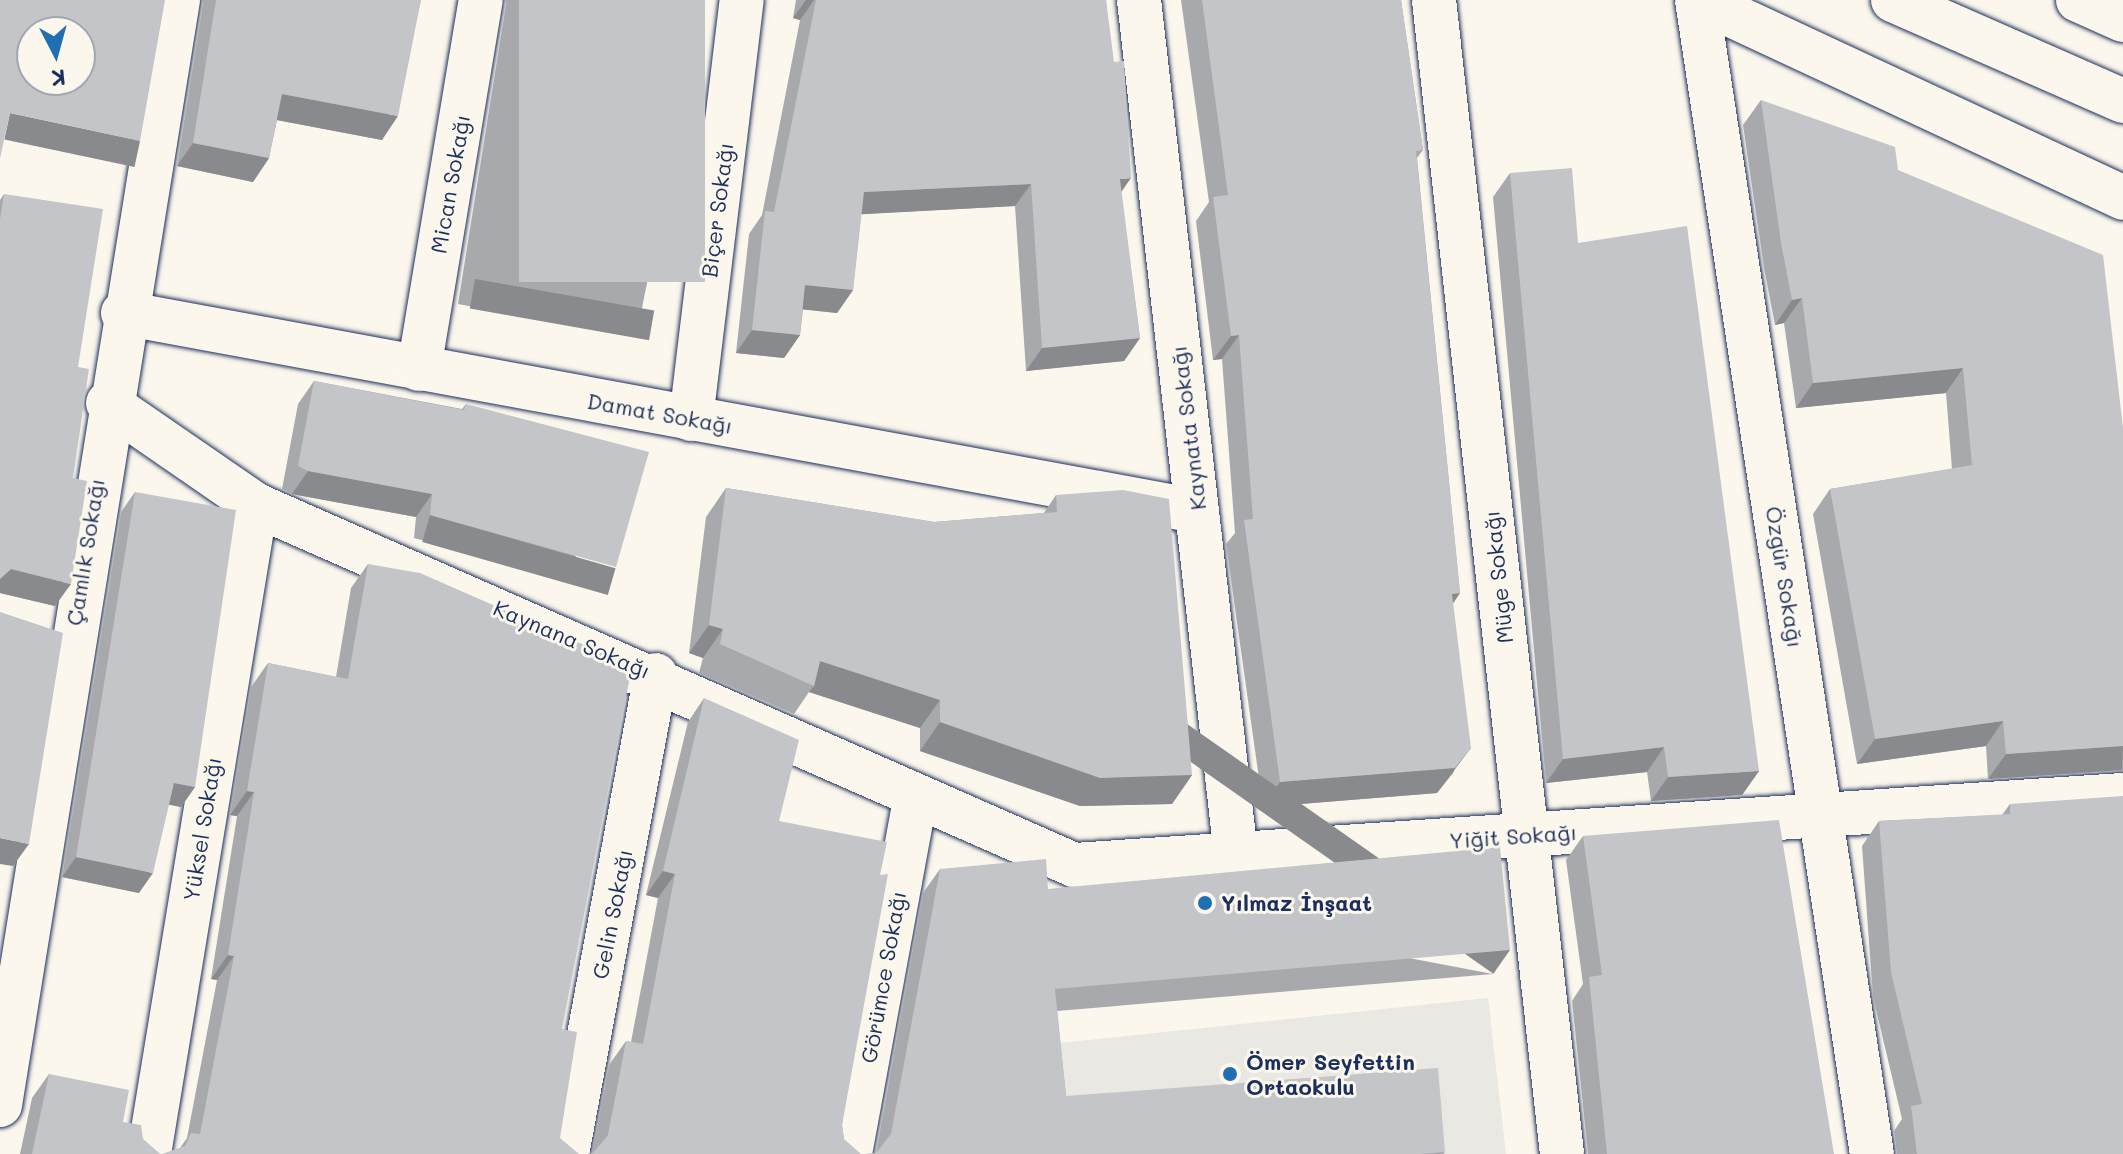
<!DOCTYPE html>
<html>
<head>
<meta charset="utf-8">
<style>
  body { margin:0 }
  #map { position:relative; width:2123px; height:1154px; overflow:hidden; background:#fbf7ec; font-family:Mali,sans-serif }
  div>[style] { position:absolute }
  .built>* { inset:0; background:#eae8e2 }
  .roads { filter:drop-shadow(0 0 2px #1b2f5e) drop-shadow(0 0 2px #1b2f5e) }
  .minor>* { height:44px; margin:-22px; padding:0 22px; transform-origin:22px; border-radius:22px; background:#fbf7ec }
  .major>* { height:44px; margin:-22px; padding:0 22px; transform-origin:22px; border-radius:22px; background:#fbf7ec }
  .highway>* { height:44px; margin:-22px; padding:0 22px; transform-origin:22px; border-radius:22px; background:#fbf7ec }
  .wall>* { inset:0; background:#a8a9ad }
  .shaded-wall>* { inset:0; background:#888a8d; transform-origin:0 0 }
  .building>* { inset:0; background:#c3c5c9; transform-origin:0 0 }
  .dots>* { width:22px; height:22px; translate:-50% -50%; box-sizing:border-box; border:4px solid #fbf7ec; border-radius:50% }
  span { translate:-50% -50%; white-space:nowrap; text-align:center; line-height:1.15; -webkit-text-stroke:6px #fbf7ec; paint-order:stroke }
  .street-label { font-size:22px; color:#1b2f5e }
  .poi-label { font-size:22px; color:#1b2f5e; font-weight:700 }
  .left { translate:0 -50%; text-align:left }
  .north { position:absolute; left:16px; top:16px; width:80px; height:80px; box-sizing:border-box; background:#fbf7ec; border:2px solid #a1a7b3; border-radius:50%; rotate:174deg; font-size:22px; font-weight:700; line-height:32px; text-align:center; color:#1b2f5e }
  .north::after { content:''; display:block; margin:auto; width:28px; height:36px; background:#1f6fb2; clip-path:polygon(50% 0,100% 100%,50% 72%,0 100%) }
</style>
</head>
<body>
<div id="map">
  <div class="built">
    <div style="clip-path:polygon(1488px 998px,1506px 1154px,972px 1154px,1041px 1045px)"></div>
  </div>
  <div class="roads">
    <div class="minor">
      <div style="left:1139px;top:0;width:860px;rotate:83.53deg"></div>
      <div style="left:1434px;top:0;width:1161px;rotate:83.67deg"></div>
      <div style="left:1697px;top:0;width:1167px;rotate:81.38deg"></div>
      <div style="left:2078px;top:0;width:49px;rotate:24deg"></div>
      <div style="left:123px;top:313px;width:1092px;rotate:10.45deg"></div>
      <div style="left:419px;top:369px;width:374px;rotate:-80.5deg"></div>
      <div style="left:108px;top:403px;width:180px;rotate:34.6deg"></div>
      <div style="left:256px;top:505px;width:894px;rotate:23.75deg"></div>
      <div style="left:1074px;top:865px;width:1051px;rotate:-3.82deg"></div>
      <div style="left:691px;top:419px;width:422px;rotate:-83.1deg"></div>
      <div style="left:0;top:1105px;width:1119px;rotate:-80.85deg"></div>
      <div style="left:149px;top:1154px;width:658px;rotate:-80.64deg"></div>
      <div style="left:567px;top:1154px;width:487px;rotate:-79.5deg"></div>
      <div style="left:850px;top:1154px;width:360px;rotate:-79.6deg"></div>
    </div>
    <div class="major">
      <div style="left:1699px;top:0;width:468px;rotate:25deg"></div>
    </div>
    <div class="highway">
      <div style="left:1893px;top:0;width:251px;rotate:23.7deg"></div>
    </div>
  </div>
  <div class="wall">
    <div style="clip-path:polygon(201px 0,421px 0,382px 140px,277px 120px,269px 158px,253px 182px,177px 166px,203px 3px)"></div>
    <div style="clip-path:polygon(505px 0,705px 0,636px 337px,458px 304px,506px 4px)"></div>
    <div style="clip-path:polygon(796px 0,1106px 0,1121px 192px,1140px 338px,1124px 361px,1026px 371px,1015px 206px,861px 214px,853px 290px,837px 313px,803px 309px,800px 335px,784px 358px,736px 353px,749px 234px,762px 215px,800px 20px,793px 18px)"></div>
    <div style="clip-path:polygon(1181px 0,1401px 0,1423px 150px,1417px 158px,1460px 593px,1453px 603px,1454px 772px,1437px 793px,1263px 807px,1226px 544px,1235px 533px,1222px 359px,1213px 360px,1196px 221px,1209px 202px)"></div>
    <div style="clip-path:polygon(1761px 100px,1898px 170px,2123px 428px,2123px 771px,1988px 779px,1986px 746px,1857px 764px,1813px 514px,1830px 489px,1952px 469px,1946px 393px,1796px 408px,1784px 323px,1775px 325px,1764px 268px,1743px 125px)"></div>
    <div style="clip-path:polygon(1510px 173px,1578px 243px,1759px 771px,1742px 795px,1651px 801px,1647px 772px,1546px 783px,1493px 197px)"></div>
    <div style="clip-path:polygon(4px 194px,78px 367px,55px 606px,0 593px,0 200px)"></div>
    <div style="clip-path:polygon(314px 381px,462px 409px,466px 404px,600px 590px,414px 538px,416px 517px,292px 494px,282px 489px,298px 404px)"></div>
    <div style="clip-path:polygon(726px 488px,934px 522px,1044px 513px,1056px 495px,1192px 775px,1172px 804px,1080px 806px,920px 751px,920px 728px,809px 692px,794px 714px,699px 673px,703px 658px,689px 653px,706px 517px)"></div>
    <div style="clip-path:polygon(135px 492px,195px 787px,181px 807px,169px 804px,139px 893px,62px 877px,121px 512px)"></div>
    <div style="clip-path:polygon(368px 564px,562px 1029px,180px 1148px,187px 1138px,217px 980px,211px 979px,237px 816px,230px 815px,251px 687px,268px 663px,336px 677px,351px 588px)"></div>
    <div style="clip-path:polygon(704px 698px,779px 821px,880px 875px,842px 1125px,844px 1139px,592px 1153px,609px 1065px,626px 1041px,631px 1042px,658px 898px,646px 895px,688px 722px)"></div>
    <div style="clip-path:polygon(2010px 804px,2123px 1154px,1897px 1154px,1894px 1131px,1902px 1119px,1873px 997px,1862px 846px,1879px 821px,2002px 815px)"></div>
    <div style="clip-path:polygon(1583px 836px,1834px 1154px,1588px 1154px,1572px 1001px,1583px 984px,1566px 860px)"></div>
    <div style="clip-path:polygon(940px 869px,1493px 974px,1057px 1011px,1066px 1096px,1445px 1152px,1443px 1154px,866px 1154px,876px 1153px,923px 893px)"></div>
    <div style="clip-path:polygon(49px 1074px,123px 1122px,160px 1154px,20px 1154px,32px 1098px)"></div>
  </div>
  <div class="shaded-wall">
    <div style="clip-path:polygon(806px 0,814px 0,800px 20px,793px 18px)"></div>
    <div style="clip-path:polygon(282px 94px,398px 116px,382px 140px,266px 118px)"></div>
    <div style="left:10px;top:113px;width:133px;height:27px;rotate:12deg"></div>
    <div style="clip-path:polygon(193px 143px,269px 158px,253px 182px,177px 166px)"></div>
    <div style="clip-path:polygon(1131px 178px,1115px 201px,1120px 179px)"></div>
    <div style="clip-path:polygon(1031px 184px,1015px 206px,848px 215px,864px 192px)"></div>
    <div style="left:475px;top:279px;width:182px;height:30px;rotate:10deg"></div>
    <div style="clip-path:polygon(805px 285px,853px 290px,837px 313px,789px 308px)"></div>
    <div style="clip-path:polygon(1802px 298px,1784px 323px,1775px 325px,1792px 300px)"></div>
    <div style="clip-path:polygon(752px 330px,800px 335px,784px 358px,736px 353px)"></div>
    <div style="clip-path:polygon(1239px 335px,1222px 359px,1213px 360px,1231px 336px)"></div>
    <div style="clip-path:polygon(1140px 338px,1124px 361px,1026px 371px,1042px 348px)"></div>
    <div style="clip-path:polygon(1963px 368px,1946px 393px,1796px 408px,1813px 383px)"></div>
    <div style="clip-path:polygon(308px 471px,432px 494px,416px 517px,292px 494px)"></div>
    <div style="left:430px;top:515px;width:193px;height:28px;rotate:16deg"></div>
    <div style="clip-path:polygon(11px 569px,71px 584px,55px 606px,0 593px,0 579px)"></div>
    <div style="clip-path:polygon(1460px 593px,1443px 618px,1452px 594px)"></div>
    <div style="clip-path:polygon(709px 625px,723px 629px,703px 658px,689px 653px)"></div>
    <div style="clip-path:polygon(820px 661px,940px 700px,920px 728px,809px 692px,814px 686px)"></div>
    <div style="clip-path:polygon(2003px 721px,1986px 746px,1857px 764px,1875px 739px)"></div>
    <div style="clip-path:polygon(940px 722px,1192px 775px,1172px 804px,1080px 806px,920px 751px)"></div>
    <div style="clip-path:polygon(2123px 746px,2122px 770px,1988px 779px,2006px 754px)"></div>
    <div style="clip-path:polygon(1664px 747px,1647px 772px,1546px 783px,1563px 759px)"></div>
    <div style="clip-path:polygon(1471px 748px,1437px 793px,1263px 807px,1280px 782px)"></div>
    <div style="clip-path:polygon(1759px 771px,1742px 795px,1651px 801px,1668px 777px)"></div>
    <div style="clip-path:polygon(174px 783px,195px 787px,181px 807px,160px 803px)"></div>
    <div style="clip-path:polygon(247px 791px,254px 792px,237px 816px,230px 815px)"></div>
    <div style="clip-path:polygon(0 838px,29px 844px,13px 866px,0 864px)"></div>
    <div style="clip-path:polygon(76px 857px,153px 873px,139px 893px,62px 877px)"></div>
    <div style="clip-path:polygon(663px 871px,675px 874px,658px 898px,646px 895px)"></div>
    <div style="left:1510px;top:950px;width:29px;height:457px;rotate:125deg"></div>
    <div style="clip-path:polygon(228px 955px,234px 956px,217px 980px,211px 979px)"></div>
  </div>
  <div class="building">
    <div style="clip-path:polygon(evenodd,0 0,165px 0,140px 141px,10px 113px,0 158px,0 0,32px 32px,80px 32px,80px 80px,32px 80px,32px 32px)"></div>
    <div style="clip-path:polygon(216px 0,421px 0,398px 116px,282px 94px,269px 158px,193px 143px)"></div>
    <div style="left:519px;top:0;width:186px;height:282px"></div>
    <div style="clip-path:polygon(816px 0,1106px 0,1114px 62px,1124px 61px,1131px 178px,1120px 179px,1140px 338px,1042px 348px,1031px 184px,864px 192px,853px 290px,805px 285px,800px 335px,752px 330px,765px 211px,774px 212px)"></div>
    <div style="clip-path:polygon(1202px 0,1401px 0,1423px 150px,1416px 151px,1460px 593px,1452px 594px,1471px 748px,1455px 768px,1280px 782px,1244px 520px,1253px 519px,1239px 335px,1231px 336px,1213px 197px,1228px 195px)"></div>
    <div style="clip-path:polygon(1761px 100px,1895px 147px,1898px 170px,2103px 255px,2123px 428px,2123px 746px,2006px 754px,2003px 721px,1875px 739px,1830px 489px,1972px 465px,1963px 368px,1813px 383px,1802px 298px,1792px 300px,1781px 243px)"></div>
    <div style="clip-path:polygon(1572px 168px,1578px 243px,1687px 226px,1759px 771px,1668px 777px,1664px 747px,1563px 759px,1510px 173px)"></div>
    <div style="clip-path:polygon(4px 194px,103px 209px,78px 367px,89px 369px,73px 478px,87px 481px,71px 584px,11px 569px,0 579px,0 219px)"></div>
    <div style="clip-path:polygon(314px 381px,464px 410px,466px 404px,649px 452px,616px 567px,430px 515px,432px 494px,308px 471px,298px 466px)"></div>
    <div style="clip-path:polygon(726px 488px,934px 522px,1057px 512px,1056px 495px,1123px 490px,1169px 499px,1192px 775px,1100px 778px,940px 722px,940px 700px,820px 661px,814px 686px,720px 644px,723px 629px,709px 625px)"></div>
    <div style="clip-path:polygon(135px 492px,236px 510px,195px 787px,174px 783px,153px 873px,76px 857px)"></div>
    <div style="clip-path:polygon(368px 564px,420px 573px,632px 666px,562px 1029px,577px 1032px,560px 1138px,579px 1154px,162px 1154px,185px 1146px,191px 1133px,200px 1134px,234px 956px,228px 955px,254px 792px,247px 791px,268px 663px,348px 679px)"></div>
    <div style="clip-path:polygon(0 612px,63px 633px,29px 844px,0 838px,0 839px)"></div>
    <div style="clip-path:polygon(704px 698px,799px 740px,779px 821px,887px 842px,880px 875px,888px 874px,842px 1125px,844px 1139px,861px 1154px,586px 1154px,593px 1153px,608px 1135px,626px 1041px,643px 1044px,675px 874px,663px 871px)"></div>
    <div style="clip-path:polygon(2123px 796px,2123px 1154px,1917px 1154px,1911px 1106px,1922px 1104px,1891px 972px,1879px 821px,2010px 814px,2010px 804px)"></div>
    <div style="clip-path:polygon(1779px 820px,1834px 1154px,1607px 1154px,1589px 977px,1602px 975px,1583px 836px)"></div>
    <div style="clip-path:polygon(1500px 847px,1510px 950px,1055px 989px,1066px 1096px,1438px 1068px,1445px 1152px,1418px 1154px,866px 1154px,876px 1153px,891px 1134px,940px 869px,1046px 859px,1048px 889px)"></div>
    <div style="clip-path:polygon(49px 1074px,129px 1090px,123px 1122px,141px 1125px,143px 1139px,160px 1154px,32px 1154px)"></div>
  </div>
  <div class="dots">
    <div style="left:1205px;top:903px;background:#1f6fb2"></div>
    <div style="left:1230px;top:1074px;background:#1f6fb2"></div>
  </div>
  <div class="street-label">
    <span style="left:450px;top:184px;rotate:-80deg">Mican Sokağı</span>
    <span style="left:717px;top:210px;rotate:-83deg">Biçer Sokağı</span>
    <span style="left:660px;top:413px;rotate:10deg">Damat Sokağı</span>
    <span style="left:1188px;top:428px;rotate:-97deg">Kaynata Sokağı</span>
    <span style="left:85px;top:552px;rotate:-81deg">Çamlık Sokağı</span>
    <span style="left:1498px;top:577px;rotate:-96deg">Müge Sokağı</span>
    <span style="left:1785px;top:577px;rotate:81deg">Özgür Sokağı</span>
    <span style="left:572px;top:639px;rotate:23deg">Kaynana Sokağı</span>
    <span style="left:202px;top:829px;rotate:-81deg">Yüksel Sokağı</span>
    <span style="left:1513px;top:836px;rotate:-4deg">Yiğit Sokağı</span>
    <span style="left:612px;top:914px;rotate:-79deg">Gelin Sokağı</span>
    <span style="left:883px;top:977px;rotate:-80deg">Görümce Sokağı</span>
  </div>
  <div class="poi-label">
    <span class="left" style="left:1221px;top:903px">Yılmaz İnşaat</span>
    <span class="left" style="left:1246px;top:1074px">Ömer Seyfettin<br>Ortaokulu</span>
  </div>
  <div class="north">K</div>
</div>
</body>
</html>
